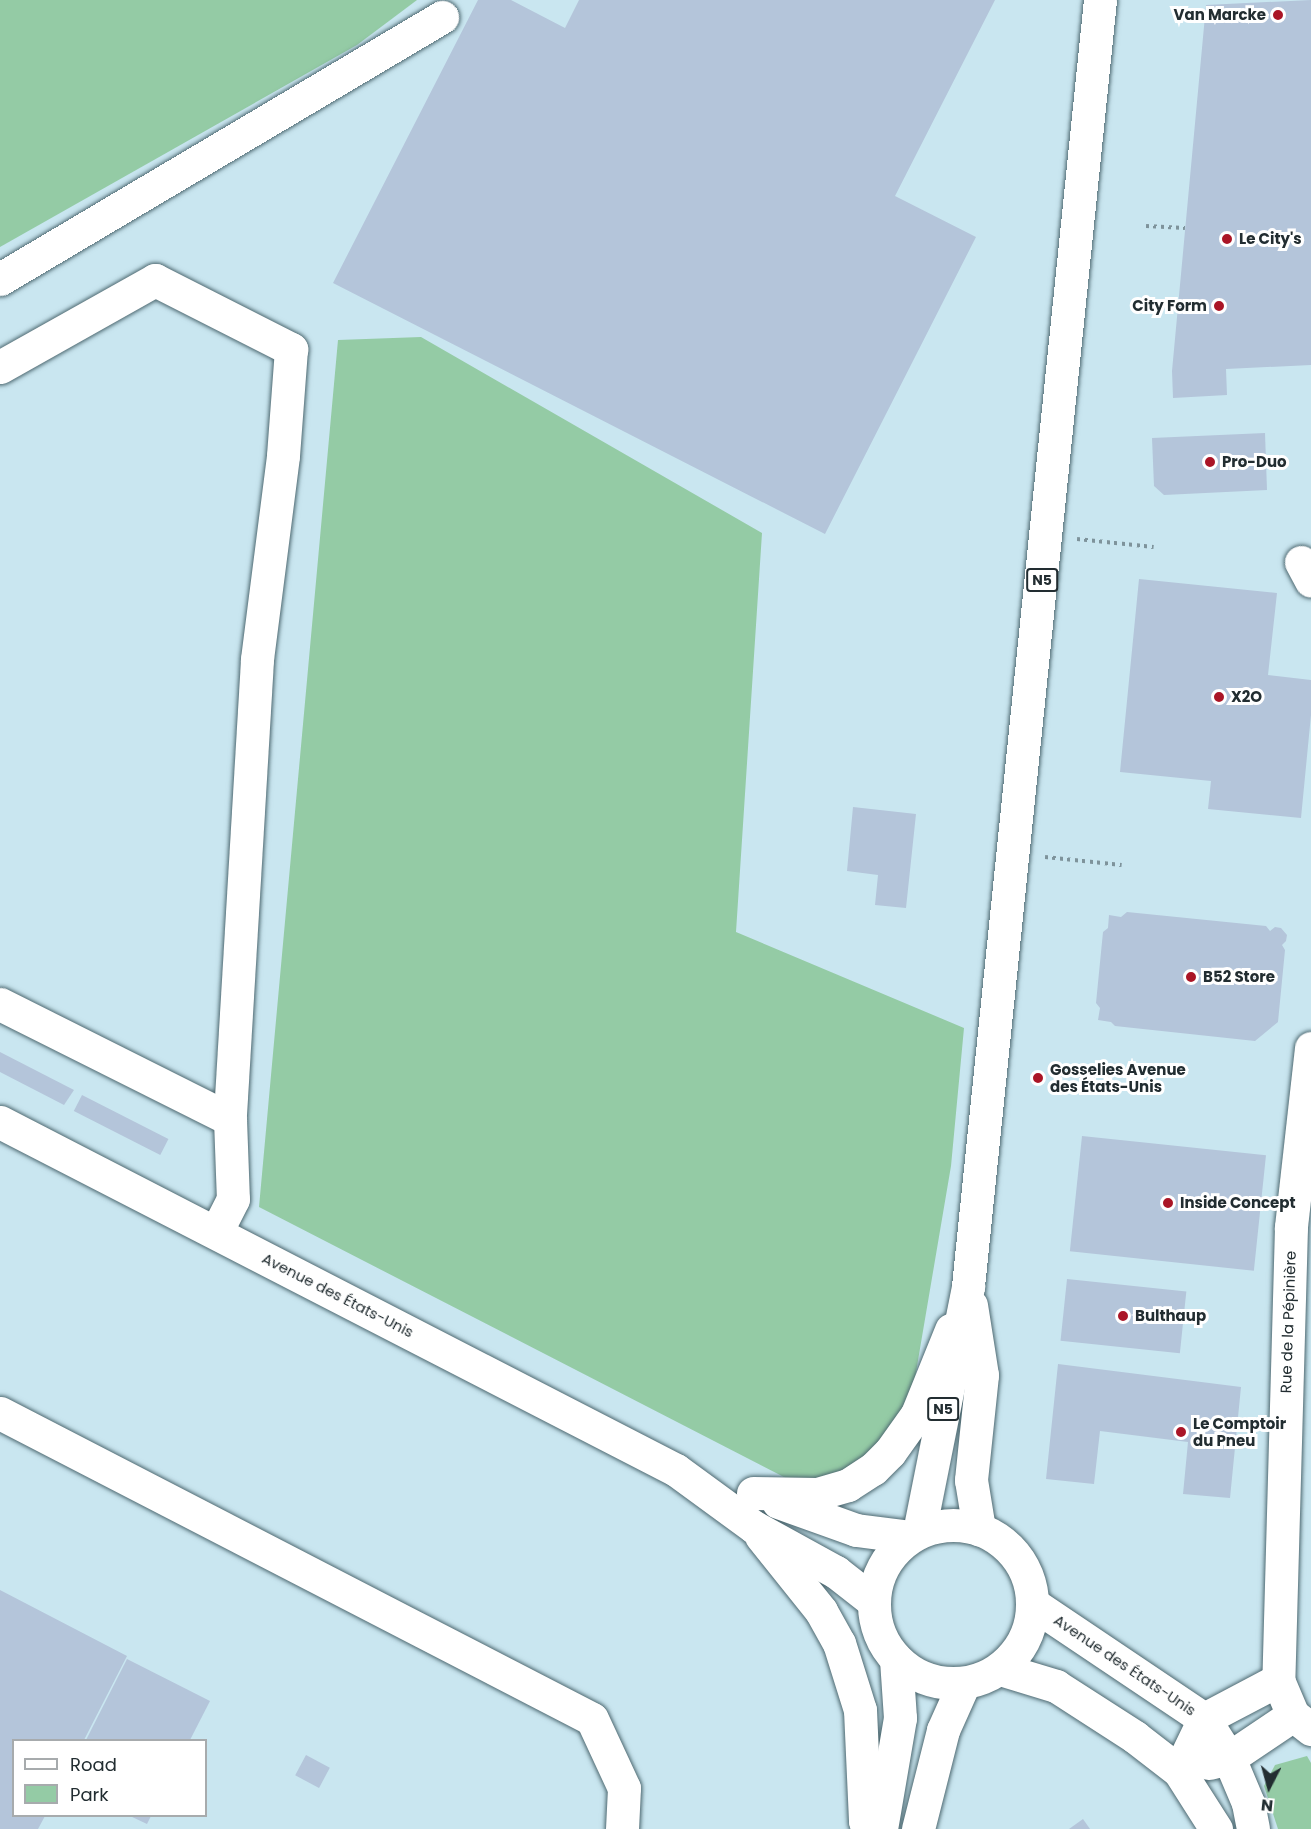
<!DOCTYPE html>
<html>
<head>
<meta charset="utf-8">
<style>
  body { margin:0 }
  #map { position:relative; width:1311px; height:1829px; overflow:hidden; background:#c9e6f0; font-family:Poppins,sans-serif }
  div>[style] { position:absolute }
  .green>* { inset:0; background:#94cba5 }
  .building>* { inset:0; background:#b4c5da; transform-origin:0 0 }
  .path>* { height:4px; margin-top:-2px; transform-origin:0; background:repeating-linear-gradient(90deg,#7e939b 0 3px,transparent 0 7.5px) }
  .roads { filter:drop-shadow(0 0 2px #4e6971) drop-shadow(0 0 2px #4e6971) }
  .minor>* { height:33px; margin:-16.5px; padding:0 16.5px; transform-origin:16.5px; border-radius:16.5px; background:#fff }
  .major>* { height:33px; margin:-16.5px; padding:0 16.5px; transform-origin:16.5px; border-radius:16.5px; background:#fff }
  .major>.ring { margin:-16.5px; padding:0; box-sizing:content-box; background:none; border:33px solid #fff; border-radius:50% }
  .dots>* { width:16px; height:16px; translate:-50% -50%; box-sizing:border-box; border:3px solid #fff; border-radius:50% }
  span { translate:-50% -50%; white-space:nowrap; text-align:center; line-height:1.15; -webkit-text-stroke:6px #fff; paint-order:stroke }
  .shield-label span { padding:2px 4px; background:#fff; border:2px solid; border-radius:4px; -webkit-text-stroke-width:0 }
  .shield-label { font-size:14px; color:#222d31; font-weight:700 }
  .poi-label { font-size:15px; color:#222d31; font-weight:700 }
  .right { translate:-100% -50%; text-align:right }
  .left { translate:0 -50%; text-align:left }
  .street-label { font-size:15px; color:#222d31 }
  .legend { position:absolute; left:12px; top:1739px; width:195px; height:78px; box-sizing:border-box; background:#fff; border:2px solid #a7abad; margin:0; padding:8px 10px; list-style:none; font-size:18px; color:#222d31 }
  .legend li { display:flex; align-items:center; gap:12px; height:30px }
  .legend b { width:30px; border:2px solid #a7abad }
  .north { position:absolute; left:1239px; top:1757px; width:60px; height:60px; -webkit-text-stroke:4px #fff; paint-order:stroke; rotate:186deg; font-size:16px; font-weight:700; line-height:24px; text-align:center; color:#222d31 }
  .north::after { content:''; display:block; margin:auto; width:21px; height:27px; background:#222d31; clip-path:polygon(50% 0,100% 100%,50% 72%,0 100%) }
</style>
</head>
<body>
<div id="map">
  <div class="green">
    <div style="clip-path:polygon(0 0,417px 0,357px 45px,0 247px)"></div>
    <div style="clip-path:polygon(421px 337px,762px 533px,736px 932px,964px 1028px,951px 1166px,906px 1431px,817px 1494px,259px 1207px,338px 340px)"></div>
    <div style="clip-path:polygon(1307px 1756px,1311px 1763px,1311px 1829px,1278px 1829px,1264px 1786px,1275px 1765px)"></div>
  </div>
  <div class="building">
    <div style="clip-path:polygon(478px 0,511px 0,565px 28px,579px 0,995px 0,895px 196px,976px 237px,825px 534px,333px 283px)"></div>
    <div style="clip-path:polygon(1311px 0,1311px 365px,1226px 369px,1227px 395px,1173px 398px,1172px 371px,1206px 5px)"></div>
    <div style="clip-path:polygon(1265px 433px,1267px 490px,1164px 495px,1154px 486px,1152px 438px)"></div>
    <div style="clip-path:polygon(1139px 579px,1277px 593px,1268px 675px,1311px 680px,1311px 715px,1301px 818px,1208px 809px,1211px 781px,1120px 772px)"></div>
    <div style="clip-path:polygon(853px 807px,916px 814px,906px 908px,875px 905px,878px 875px,847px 871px)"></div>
    <div style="clip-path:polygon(1127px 912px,1266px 926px,1270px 931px,1275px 927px,1281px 928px,1287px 935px,1286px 941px,1282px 945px,1285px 950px,1278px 1022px,1255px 1041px,1115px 1026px,1111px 1022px,1098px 1020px,1100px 1008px,1096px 1003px,1103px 932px,1108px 928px,1109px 915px,1121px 917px)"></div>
    <div style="clip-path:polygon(0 1052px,74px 1090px,64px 1105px,0 1072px)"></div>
    <div style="left:82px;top:1095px;width:97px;height:18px;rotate:27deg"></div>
    <div style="left:1082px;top:1136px;width:185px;height:116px;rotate:6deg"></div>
    <div style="left:1067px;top:1279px;width:120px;height:62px;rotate:6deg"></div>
    <div style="clip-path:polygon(1058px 1364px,1241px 1387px,1230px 1498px,1183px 1494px,1188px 1442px,1100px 1431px,1094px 1484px,1046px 1479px)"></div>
    <div style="clip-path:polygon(0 1590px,127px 1656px,84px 1740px,14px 1740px,14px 1816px,45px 1816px,38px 1829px,0 1829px)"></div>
    <div style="clip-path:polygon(127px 1659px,210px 1701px,190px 1740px,86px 1740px)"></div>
    <div style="left:306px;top:1755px;width:27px;height:23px;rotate:28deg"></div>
    <div style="clip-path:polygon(130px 1816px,151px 1816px,147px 1824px)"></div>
    <div style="clip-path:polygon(1083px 1819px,1090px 1829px,1069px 1829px)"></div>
  </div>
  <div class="path">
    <div style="left:1146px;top:226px;width:39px;rotate:3deg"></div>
    <div style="left:1077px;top:539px;width:77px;rotate:5.9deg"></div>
    <div style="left:1045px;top:857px;width:77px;rotate:5.9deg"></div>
  </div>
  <div class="roads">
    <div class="minor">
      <div style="left:0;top:279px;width:514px;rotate:-30.66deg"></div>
      <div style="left:0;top:367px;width:178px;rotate:-29.3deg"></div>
      <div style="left:155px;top:280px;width:153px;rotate:26.9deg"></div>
      <div style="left:291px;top:349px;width:107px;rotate:94.3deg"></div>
      <div style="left:283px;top:456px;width:206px;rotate:97.3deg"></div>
      <div style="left:257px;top:660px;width:460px;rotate:93.4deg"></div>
      <div style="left:1301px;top:562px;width:21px;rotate:62deg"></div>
      <div style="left:0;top:1004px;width:257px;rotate:26.6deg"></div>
      <div style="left:230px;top:1119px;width:80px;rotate:87.9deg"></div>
      <div style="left:233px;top:1199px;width:37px;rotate:117deg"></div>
      <div style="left:1311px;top:1048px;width:180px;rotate:96.4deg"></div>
      <div style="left:1291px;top:1227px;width:453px;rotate:91.6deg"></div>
      <div style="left:1278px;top:1680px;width:38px;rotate:67deg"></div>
      <div style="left:1293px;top:1715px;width:23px;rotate:38deg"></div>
      <div style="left:0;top:1122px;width:760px;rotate:27.24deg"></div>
      <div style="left:676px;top:1470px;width:97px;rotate:36.2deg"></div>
      <div style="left:754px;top:1527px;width:94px;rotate:28.8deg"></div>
      <div style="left:836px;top:1572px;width:47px;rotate:38.1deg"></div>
      <div style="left:0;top:1413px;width:666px;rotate:27.33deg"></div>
      <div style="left:592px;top:1719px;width:76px;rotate:65.1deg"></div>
      <div style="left:624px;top:1788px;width:41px;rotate:92.8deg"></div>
      <div style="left:753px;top:1493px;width:64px;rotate:0.9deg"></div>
      <div style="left:817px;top:1494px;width:32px;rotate:-16deg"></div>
      <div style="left:848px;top:1485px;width:30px;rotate:-33deg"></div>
      <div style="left:873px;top:1469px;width:24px;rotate:-45deg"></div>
      <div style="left:890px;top:1452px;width:47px;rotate:-54.6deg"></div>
      <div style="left:917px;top:1414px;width:91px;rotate:-68deg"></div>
      <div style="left:778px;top:1502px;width:83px;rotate:19.7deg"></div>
      <div style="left:856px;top:1530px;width:54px;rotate:7.4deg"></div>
      <div style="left:761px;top:1536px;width:96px;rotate:51.3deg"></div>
      <div style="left:821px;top:1611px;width:37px;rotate:61deg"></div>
      <div style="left:839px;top:1643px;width:70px;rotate:72.6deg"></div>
      <div style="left:860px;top:1710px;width:111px;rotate:87.4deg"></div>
      <div style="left:865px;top:1821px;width:9px;rotate:69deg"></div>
      <div style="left:1033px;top:1604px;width:206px;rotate:33.9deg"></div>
      <div style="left:1204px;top:1719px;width:46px;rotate:57.3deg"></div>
      <div style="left:1229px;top:1758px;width:49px;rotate:67.1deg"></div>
      <div style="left:1248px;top:1803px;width:26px;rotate:79deg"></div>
      <div style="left:1000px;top:1669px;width:59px;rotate:16.9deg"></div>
      <div style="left:1056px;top:1686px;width:94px;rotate:32.8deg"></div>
      <div style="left:1135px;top:1737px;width:56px;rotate:37.7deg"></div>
      <div style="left:1179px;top:1771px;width:69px;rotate:57.5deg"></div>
      <div style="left:1209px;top:1763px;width:21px;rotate:-14deg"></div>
      <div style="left:1229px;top:1758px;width:77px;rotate:-33.9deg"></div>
      <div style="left:1179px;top:1771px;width:58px;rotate:-64.3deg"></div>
      <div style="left:1204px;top:1719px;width:84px;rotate:-27.8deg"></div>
    </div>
    <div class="major">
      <div style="left:971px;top:1305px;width:71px;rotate:81.1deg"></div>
      <div style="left:982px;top:1375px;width:106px;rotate:96deg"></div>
      <div style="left:971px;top:1480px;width:50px;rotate:80.7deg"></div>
      <div class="ring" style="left:874px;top:1525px;width:125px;height:125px"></div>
      <div style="left:919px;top:1532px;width:251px;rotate:-78.7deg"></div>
      <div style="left:968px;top:1286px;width:1293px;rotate:-84.14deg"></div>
      <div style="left:881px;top:1829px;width:113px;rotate:-80.3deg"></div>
      <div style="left:900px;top:1718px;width:59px;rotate:-93.9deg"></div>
      <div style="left:918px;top:1829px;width:102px;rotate:-75.8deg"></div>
      <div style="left:943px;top:1730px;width:51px;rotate:-65.9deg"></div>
    </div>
  </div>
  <div class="dots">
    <div style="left:1278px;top:15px;background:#aa1526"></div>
    <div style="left:1227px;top:239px;background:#aa1526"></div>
    <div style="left:1219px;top:306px;background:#aa1526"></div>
    <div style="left:1210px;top:462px;background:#aa1526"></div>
    <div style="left:1219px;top:697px;background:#aa1526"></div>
    <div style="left:1191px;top:977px;background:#aa1526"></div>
    <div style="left:1038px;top:1078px;background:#aa1526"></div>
    <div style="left:1168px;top:1203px;background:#aa1526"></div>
    <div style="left:1123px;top:1316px;background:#aa1526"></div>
    <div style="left:1181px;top:1432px;background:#aa1526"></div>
  </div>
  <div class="shield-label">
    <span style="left:1042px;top:580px">N5</span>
    <span style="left:943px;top:1409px">N5</span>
  </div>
  <div class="poi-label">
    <span class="right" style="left:1266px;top:15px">Van Marcke</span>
    <span class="left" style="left:1239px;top:239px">Le City's</span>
    <span class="right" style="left:1207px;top:306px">City Form</span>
    <span class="left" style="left:1222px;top:462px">Pro-Duo</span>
    <span class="left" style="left:1231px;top:697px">X2O</span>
    <span class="left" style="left:1203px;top:977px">B52 Store</span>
    <span class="left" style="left:1050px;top:1078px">Gosselies Avenue<br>des États-Unis</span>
    <span class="left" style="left:1180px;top:1203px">Inside Concept</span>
    <span class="left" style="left:1135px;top:1316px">Bulthaup</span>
    <span class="left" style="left:1193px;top:1432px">Le Comptoir<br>du Pneu</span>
  </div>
  <div class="street-label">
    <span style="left:338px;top:1295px;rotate:27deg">Avenue des États-Unis</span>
    <span style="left:1288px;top:1322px;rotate:-88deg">Rue de la Pépinière</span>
    <span style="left:1125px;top:1665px;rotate:34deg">Avenue des États-Unis</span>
  </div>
  <ul class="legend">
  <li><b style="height:8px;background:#fff"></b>Road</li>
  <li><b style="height:16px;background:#94cba5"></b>Park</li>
  </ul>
  <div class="north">N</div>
</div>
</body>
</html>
